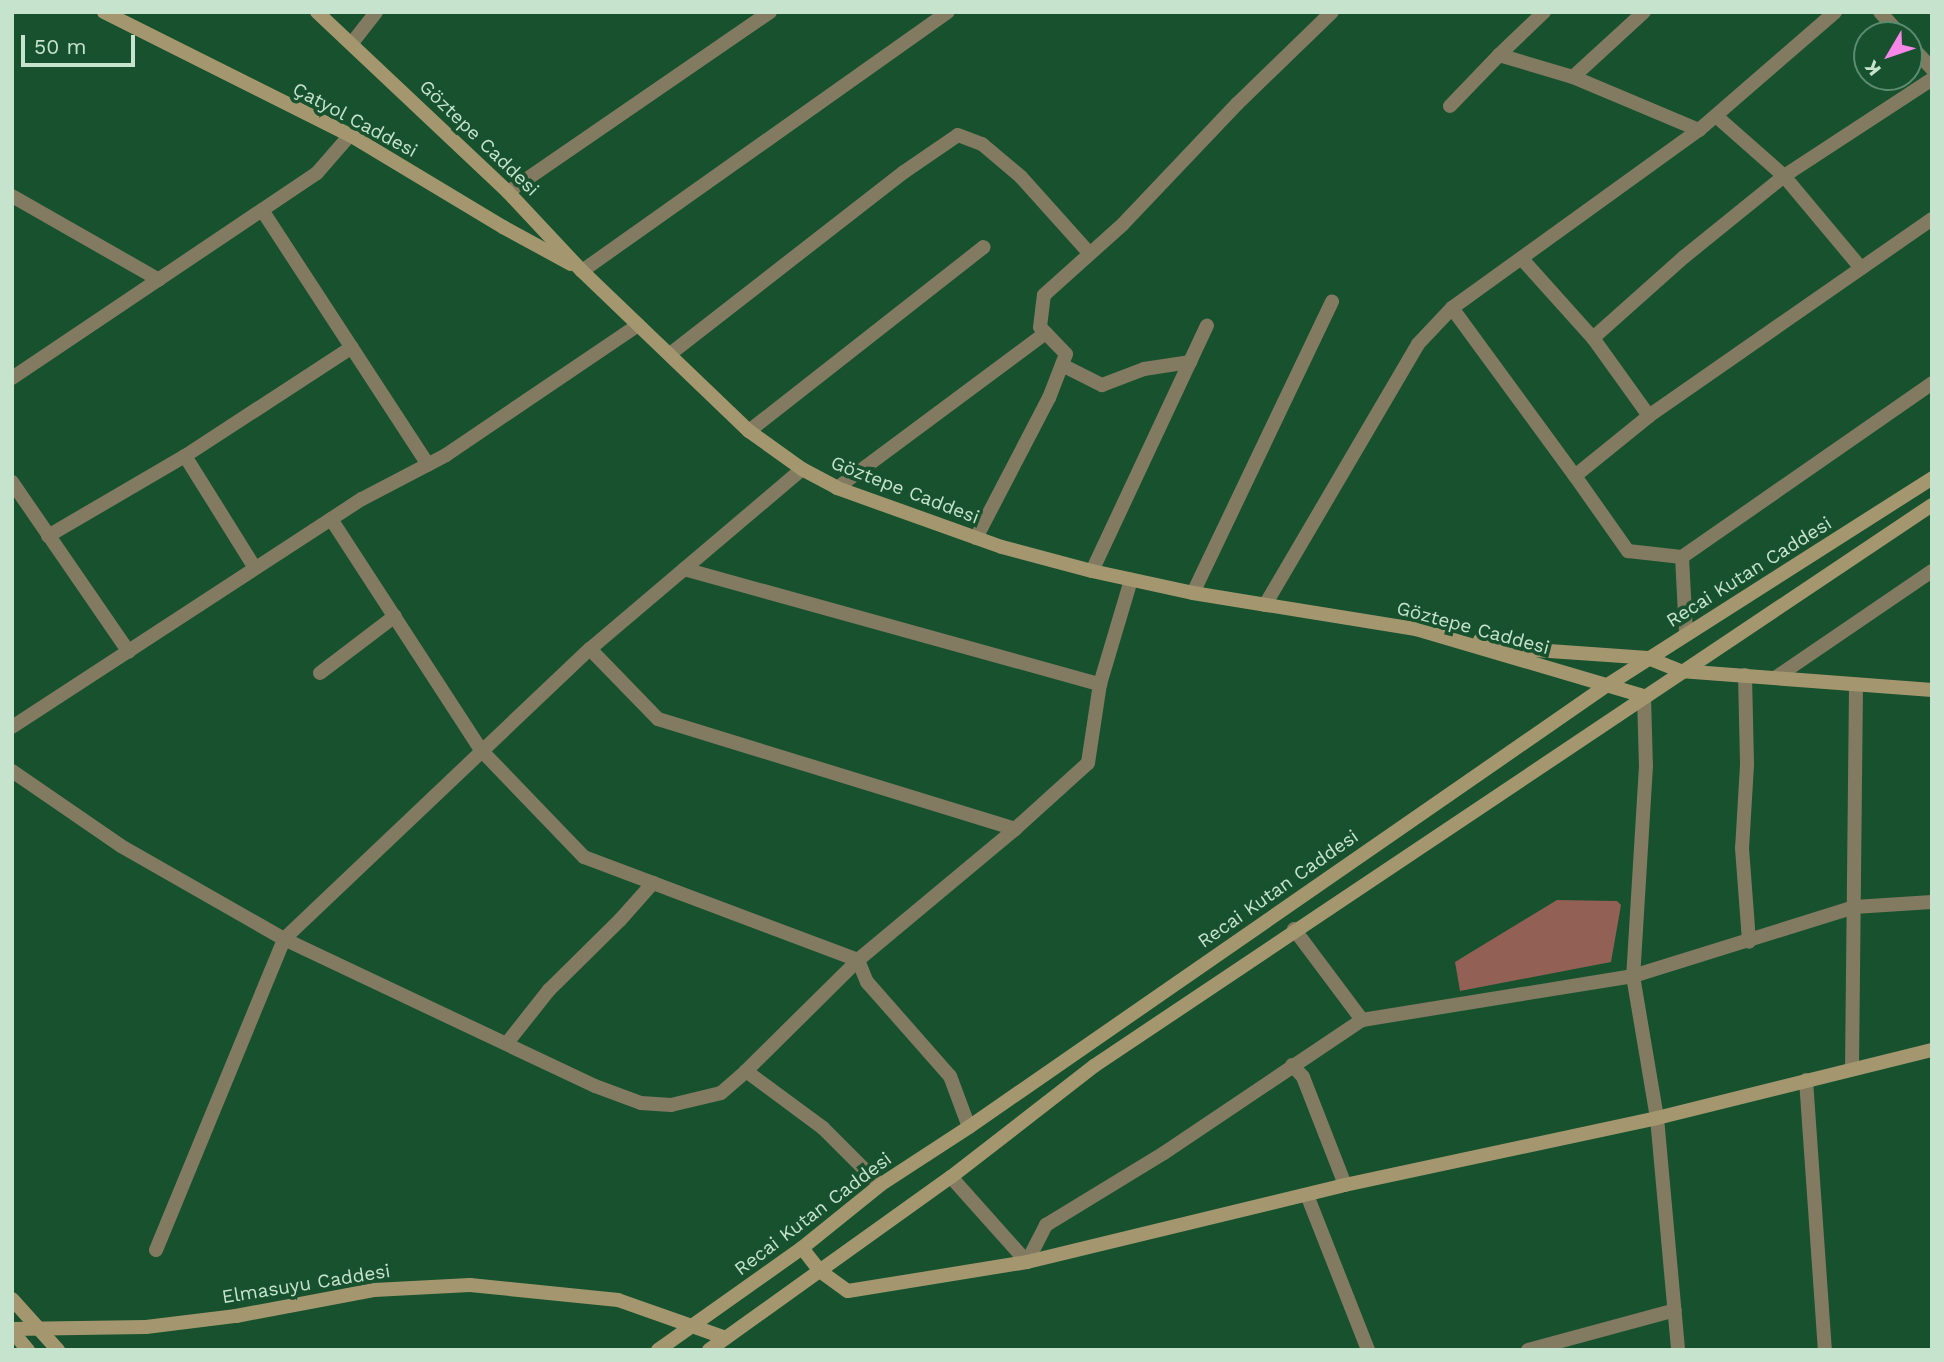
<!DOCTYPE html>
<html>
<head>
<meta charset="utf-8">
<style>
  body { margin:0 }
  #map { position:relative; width:1944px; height:1362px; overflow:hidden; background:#17512e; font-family:"Work Sans",sans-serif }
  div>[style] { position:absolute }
  .green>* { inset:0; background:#926055 }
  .street>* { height:14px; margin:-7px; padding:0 7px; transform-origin:7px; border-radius:7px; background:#827a61 }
  .secondary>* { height:14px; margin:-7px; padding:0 7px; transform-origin:7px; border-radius:7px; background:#a4976f }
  span { translate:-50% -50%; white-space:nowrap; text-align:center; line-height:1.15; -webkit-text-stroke:7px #17512e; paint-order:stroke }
  .street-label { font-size:19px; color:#c6e3cd }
  .frame { position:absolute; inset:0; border:14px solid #c6e3cd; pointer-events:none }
  .north { position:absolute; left:1853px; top:21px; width:70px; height:70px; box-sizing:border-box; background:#17512e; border:2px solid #5d8b6e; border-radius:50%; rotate:231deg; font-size:19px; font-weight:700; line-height:28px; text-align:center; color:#c6e3cd }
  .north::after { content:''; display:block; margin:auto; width:24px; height:32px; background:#f987e8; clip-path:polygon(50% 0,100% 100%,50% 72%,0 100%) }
  .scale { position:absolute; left:21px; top:35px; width:114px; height:32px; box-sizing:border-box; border:4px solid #c6e3cd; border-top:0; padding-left:9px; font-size:21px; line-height:24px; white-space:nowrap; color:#c6e3cd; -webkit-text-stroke:5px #17512e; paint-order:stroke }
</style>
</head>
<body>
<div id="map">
  <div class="green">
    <div style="clip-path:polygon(1557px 900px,1617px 901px,1621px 905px,1611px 962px,1460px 991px,1455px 962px)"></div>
  </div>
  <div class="street">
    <div style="left:1544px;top:12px;width:62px;rotate:136.3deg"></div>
    <div style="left:1499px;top:55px;width:77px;rotate:16.6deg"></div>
    <div style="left:1573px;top:77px;width:137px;rotate:22.8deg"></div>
    <div style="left:1880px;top:12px;width:31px;rotate:48deg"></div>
    <div style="left:352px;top:43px;width:39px;rotate:-52deg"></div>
    <div style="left:1909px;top:44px;width:34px;rotate:47deg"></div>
    <div style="left:1573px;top:77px;width:96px;rotate:-42.5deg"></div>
    <div style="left:1450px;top:106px;width:71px;rotate:-46.1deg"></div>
    <div style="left:1716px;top:116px;width:91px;rotate:41.4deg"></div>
    <div style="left:1784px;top:176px;width:120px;rotate:50.1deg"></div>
    <div style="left:508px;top:192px;width:318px;rotate:-34.5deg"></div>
    <div style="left:12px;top:196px;width:169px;rotate:29.7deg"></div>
    <div style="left:262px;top:210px;width:304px;rotate:56.9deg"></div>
    <div style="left:1932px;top:219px;width:345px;rotate:145.2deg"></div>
    <div style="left:1649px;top:416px;width:95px;rotate:141deg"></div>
    <div style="left:1575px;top:476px;width:92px;rotate:54.8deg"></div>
    <div style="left:1628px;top:551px;width:54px;rotate:6.3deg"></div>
    <div style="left:1682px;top:557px;width:305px;rotate:-34.8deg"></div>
    <div style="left:1522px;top:259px;width:106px;rotate:48.1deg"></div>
    <div style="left:1593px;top:338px;width:122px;rotate:-41.7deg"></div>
    <div style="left:1684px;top:257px;width:129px;rotate:-39deg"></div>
    <div style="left:1784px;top:176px;width:177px;rotate:-33.2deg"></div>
    <div style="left:582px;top:271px;width:448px;rotate:-35.3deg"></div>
    <div style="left:1452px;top:308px;width:208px;rotate:53.8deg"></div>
    <div style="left:1593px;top:338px;width:96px;rotate:54.3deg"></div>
    <div style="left:670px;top:354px;width:296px;rotate:-37.9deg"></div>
    <div style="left:904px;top:172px;width:65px;rotate:-34.4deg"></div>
    <div style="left:958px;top:135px;width:26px;rotate:21deg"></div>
    <div style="left:982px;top:144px;width:51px;rotate:40.2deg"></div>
    <div style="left:1021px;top:177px;width:103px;rotate:48.1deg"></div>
    <div style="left:1062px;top:365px;width:45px;rotate:26.6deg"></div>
    <div style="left:1102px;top:385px;width:45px;rotate:-20.9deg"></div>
    <div style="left:1144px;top:369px;width:47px;rotate:-8.7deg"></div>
    <div style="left:12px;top:378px;width:367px;rotate:-33.9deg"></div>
    <div style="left:317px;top:173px;width:50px;rotate:-49deg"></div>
    <div style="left:749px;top:431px;width:298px;rotate:-38.1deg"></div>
    <div style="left:185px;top:456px;width:132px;rotate:58deg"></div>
    <div style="left:12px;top:482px;width:206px;rotate:55.5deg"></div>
    <div style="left:837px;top:488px;width:260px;rotate:-36.6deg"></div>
    <div style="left:331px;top:519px;width:275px;rotate:57deg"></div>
    <div style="left:481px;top:750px;width:149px;rotate:46.1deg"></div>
    <div style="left:584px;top:857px;width:293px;rotate:20.6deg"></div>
    <div style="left:858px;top:960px;width:204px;rotate:-39.8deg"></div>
    <div style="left:1015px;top:829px;width:98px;rotate:-42.1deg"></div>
    <div style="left:1088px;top:763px;width:80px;rotate:-81.4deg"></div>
    <div style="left:1100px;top:684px;width:109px;rotate:-73.4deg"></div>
    <div style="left:48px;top:536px;width:159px;rotate:-30.3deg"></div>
    <div style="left:185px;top:456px;width:199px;rotate:-33.1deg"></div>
    <div style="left:976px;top:538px;width:158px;rotate:-62.5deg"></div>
    <div style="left:1049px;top:398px;width:47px;rotate:-68.9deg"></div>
    <div style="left:1066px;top:354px;width:37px;rotate:-134deg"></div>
    <div style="left:1040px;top:327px;width:32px;rotate:-83deg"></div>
    <div style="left:1044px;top:295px;width:106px;rotate:-41.9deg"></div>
    <div style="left:1123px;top:224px;width:166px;rotate:-46.5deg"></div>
    <div style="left:1237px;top:104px;width:132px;rotate:-44.1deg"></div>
    <div style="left:1682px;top:557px;width:77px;rotate:87deg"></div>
    <div style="left:684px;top:569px;width:432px;rotate:15.5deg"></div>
    <div style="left:1092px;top:571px;width:271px;rotate:-64.9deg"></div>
    <div style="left:1193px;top:593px;width:323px;rotate:-64.5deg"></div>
    <div style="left:1265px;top:605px;width:303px;rotate:-59.6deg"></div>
    <div style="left:1418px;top:344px;width:50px;rotate:-46.6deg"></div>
    <div style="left:1452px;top:308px;width:304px;rotate:-35.8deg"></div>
    <div style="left:1699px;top:130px;width:180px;rotate:-40.9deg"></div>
    <div style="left:590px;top:649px;width:98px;rotate:45.8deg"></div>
    <div style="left:658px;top:719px;width:374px;rotate:17.1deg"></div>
    <div style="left:320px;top:673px;width:94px;rotate:-37.2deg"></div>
    <div style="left:1745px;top:675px;width:90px;rotate:88.7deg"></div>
    <div style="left:1747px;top:765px;width:83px;rotate:93.4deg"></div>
    <div style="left:1742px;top:848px;width:94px;rotate:85.7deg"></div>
    <div style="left:1775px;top:678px;width:190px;rotate:-34.3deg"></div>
    <div style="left:1644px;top:696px;width:70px;rotate:88.4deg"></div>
    <div style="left:1646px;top:766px;width:210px;rotate:93.5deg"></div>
    <div style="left:1633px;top:976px;width:144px;rotate:80.4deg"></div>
    <div style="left:1657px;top:1118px;width:233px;rotate:84.8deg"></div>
    <div style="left:12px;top:727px;width:418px;rotate:-33.1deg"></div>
    <div style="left:362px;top:499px;width:95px;rotate:-27.6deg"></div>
    <div style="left:446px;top:455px;width:232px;rotate:-34.1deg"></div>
    <div style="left:12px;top:771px;width:132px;rotate:34.5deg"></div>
    <div style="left:121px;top:846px;width:188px;rotate:29.7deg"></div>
    <div style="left:284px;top:939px;width:344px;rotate:25.3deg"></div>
    <div style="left:595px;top:1086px;width:49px;rotate:20.3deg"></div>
    <div style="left:641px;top:1103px;width:30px;rotate:4deg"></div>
    <div style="left:671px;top:1105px;width:51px;rotate:-13.5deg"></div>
    <div style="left:721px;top:1093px;width:33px;rotate:-41deg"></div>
    <div style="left:1294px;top:929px;width:114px;rotate:53.2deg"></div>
    <div style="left:507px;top:1043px;width:68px;rotate:-51.6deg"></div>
    <div style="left:549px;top:990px;width:100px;rotate:-44.6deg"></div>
    <div style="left:620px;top:920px;width:50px;rotate:-48.3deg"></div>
    <div style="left:1292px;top:1065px;width:16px;rotate:47deg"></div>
    <div style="left:1303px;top:1077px;width:116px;rotate:68.7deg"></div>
    <div style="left:1852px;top:1069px;width:383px;rotate:-89.4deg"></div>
    <div style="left:1806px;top:1080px;width:271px;rotate:86deg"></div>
    <div style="left:951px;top:1177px;width:114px;rotate:48.2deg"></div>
    <div style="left:1027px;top:1262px;width:42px;rotate:-62.8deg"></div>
    <div style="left:1046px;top:1225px;width:138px;rotate:-31.4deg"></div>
    <div style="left:1164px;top:1153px;width:239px;rotate:-33.9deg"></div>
    <div style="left:1362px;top:1020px;width:275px;rotate:-9.2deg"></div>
    <div style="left:1633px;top:976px;width:232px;rotate:-17.3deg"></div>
    <div style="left:1854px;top:907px;width:78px;rotate:-3.7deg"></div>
    <div style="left:880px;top:1185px;width:81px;rotate:-135deg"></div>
    <div style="left:823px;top:1128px;width:96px;rotate:-143.5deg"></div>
    <div style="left:746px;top:1071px;width:158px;rotate:-44.7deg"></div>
    <div style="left:858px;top:960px;width:24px;rotate:68deg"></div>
    <div style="left:867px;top:982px;width:125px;rotate:48.6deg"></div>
    <div style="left:950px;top:1076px;width:54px;rotate:69.6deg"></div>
    <div style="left:1307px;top:1195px;width:167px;rotate:68.5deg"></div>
    <div style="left:156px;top:1250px;width:336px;rotate:-67.6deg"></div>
    <div style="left:284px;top:939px;width:422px;rotate:-43.5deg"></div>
    <div style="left:590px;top:649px;width:278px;rotate:-40.3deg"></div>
    <div style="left:1528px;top:1350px;width:152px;rotate:-15.2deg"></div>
  </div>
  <div class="secondary">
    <div style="left:104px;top:12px;width:275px;rotate:26.6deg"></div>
    <div style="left:350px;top:135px;width:179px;rotate:31deg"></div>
    <div style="left:503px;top:227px;width:77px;rotate:28.6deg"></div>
    <div style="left:317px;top:12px;width:262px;rotate:43.3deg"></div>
    <div style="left:508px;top:192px;width:108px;rotate:46.9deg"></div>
    <div style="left:582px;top:271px;width:231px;rotate:43.8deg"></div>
    <div style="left:749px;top:431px;width:65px;rotate:35.6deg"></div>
    <div style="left:802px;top:469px;width:40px;rotate:28deg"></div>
    <div style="left:837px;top:488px;width:175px;rotate:19.7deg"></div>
    <div style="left:1002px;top:547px;width:93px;rotate:14.9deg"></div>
    <div style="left:1092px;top:571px;width:103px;rotate:12.3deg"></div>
    <div style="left:1193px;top:593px;width:226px;rotate:9.2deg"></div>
    <div style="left:1416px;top:629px;width:238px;rotate:16.4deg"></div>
    <div style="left:1480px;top:640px;width:56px;rotate:10.3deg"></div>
    <div style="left:1535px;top:650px;width:113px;rotate:4deg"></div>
    <div style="left:1648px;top:658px;width:35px;rotate:22deg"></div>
    <div style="left:1680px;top:671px;width:253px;rotate:4.3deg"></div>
    <div style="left:802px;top:1248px;width:29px;rotate:52deg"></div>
    <div style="left:820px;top:1271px;width:34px;rotate:36deg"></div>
    <div style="left:848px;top:1291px;width:181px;rotate:-9.2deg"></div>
    <div style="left:1027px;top:1262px;width:322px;rotate:-13.6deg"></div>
    <div style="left:1340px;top:1186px;width:324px;rotate:-12.1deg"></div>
    <div style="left:1657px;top:1118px;width:283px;rotate:-13.9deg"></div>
    <div style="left:12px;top:1299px;width:69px;rotate:48deg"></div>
    <div style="left:12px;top:1329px;width:134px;rotate:-0.9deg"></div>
    <div style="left:146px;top:1327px;width:91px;rotate:-7deg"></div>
    <div style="left:236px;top:1316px;width:140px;rotate:-10.7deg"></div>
    <div style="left:374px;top:1290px;width:96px;rotate:-3deg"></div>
    <div style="left:470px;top:1285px;width:149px;rotate:5.8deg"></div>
    <div style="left:618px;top:1300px;width:114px;rotate:19.4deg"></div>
    <div style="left:12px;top:1331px;width:25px;rotate:50deg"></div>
    <div style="left:658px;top:1350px;width:176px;rotate:-35.3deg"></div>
    <div style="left:802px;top:1248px;width:100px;rotate:-38.9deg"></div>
    <div style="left:880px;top:1185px;width:106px;rotate:-33.1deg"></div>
    <div style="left:969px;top:1127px;width:775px;rotate:-34.7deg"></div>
    <div style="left:1606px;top:686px;width:387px;rotate:-32.5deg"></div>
    <div style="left:709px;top:1350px;width:297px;rotate:-35.6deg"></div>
    <div style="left:951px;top:1177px;width:181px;rotate:-37.8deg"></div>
    <div style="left:1094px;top:1066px;width:1008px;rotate:-33.8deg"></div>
  </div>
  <div class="street-label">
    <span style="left:355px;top:120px;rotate:28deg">Çatyol Caddesi</span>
    <span style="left:479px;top:138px;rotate:44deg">Göztepe Caddesi</span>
    <span style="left:905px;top:490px;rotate:21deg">Göztepe Caddesi</span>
    <span style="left:1749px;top:572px;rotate:-32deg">Recai Kutan Caddesi</span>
    <span style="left:1473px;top:628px;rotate:15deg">Göztepe Caddesi</span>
    <span style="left:1278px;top:889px;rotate:-35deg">Recai Kutan Caddesi</span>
    <span style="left:813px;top:1214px;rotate:-37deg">Recai Kutan Caddesi</span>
    <span style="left:306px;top:1284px;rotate:-9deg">Elmasuyu Caddesi</span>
  </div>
  <div class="frame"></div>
  <div class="north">K</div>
  <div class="scale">50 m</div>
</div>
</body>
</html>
